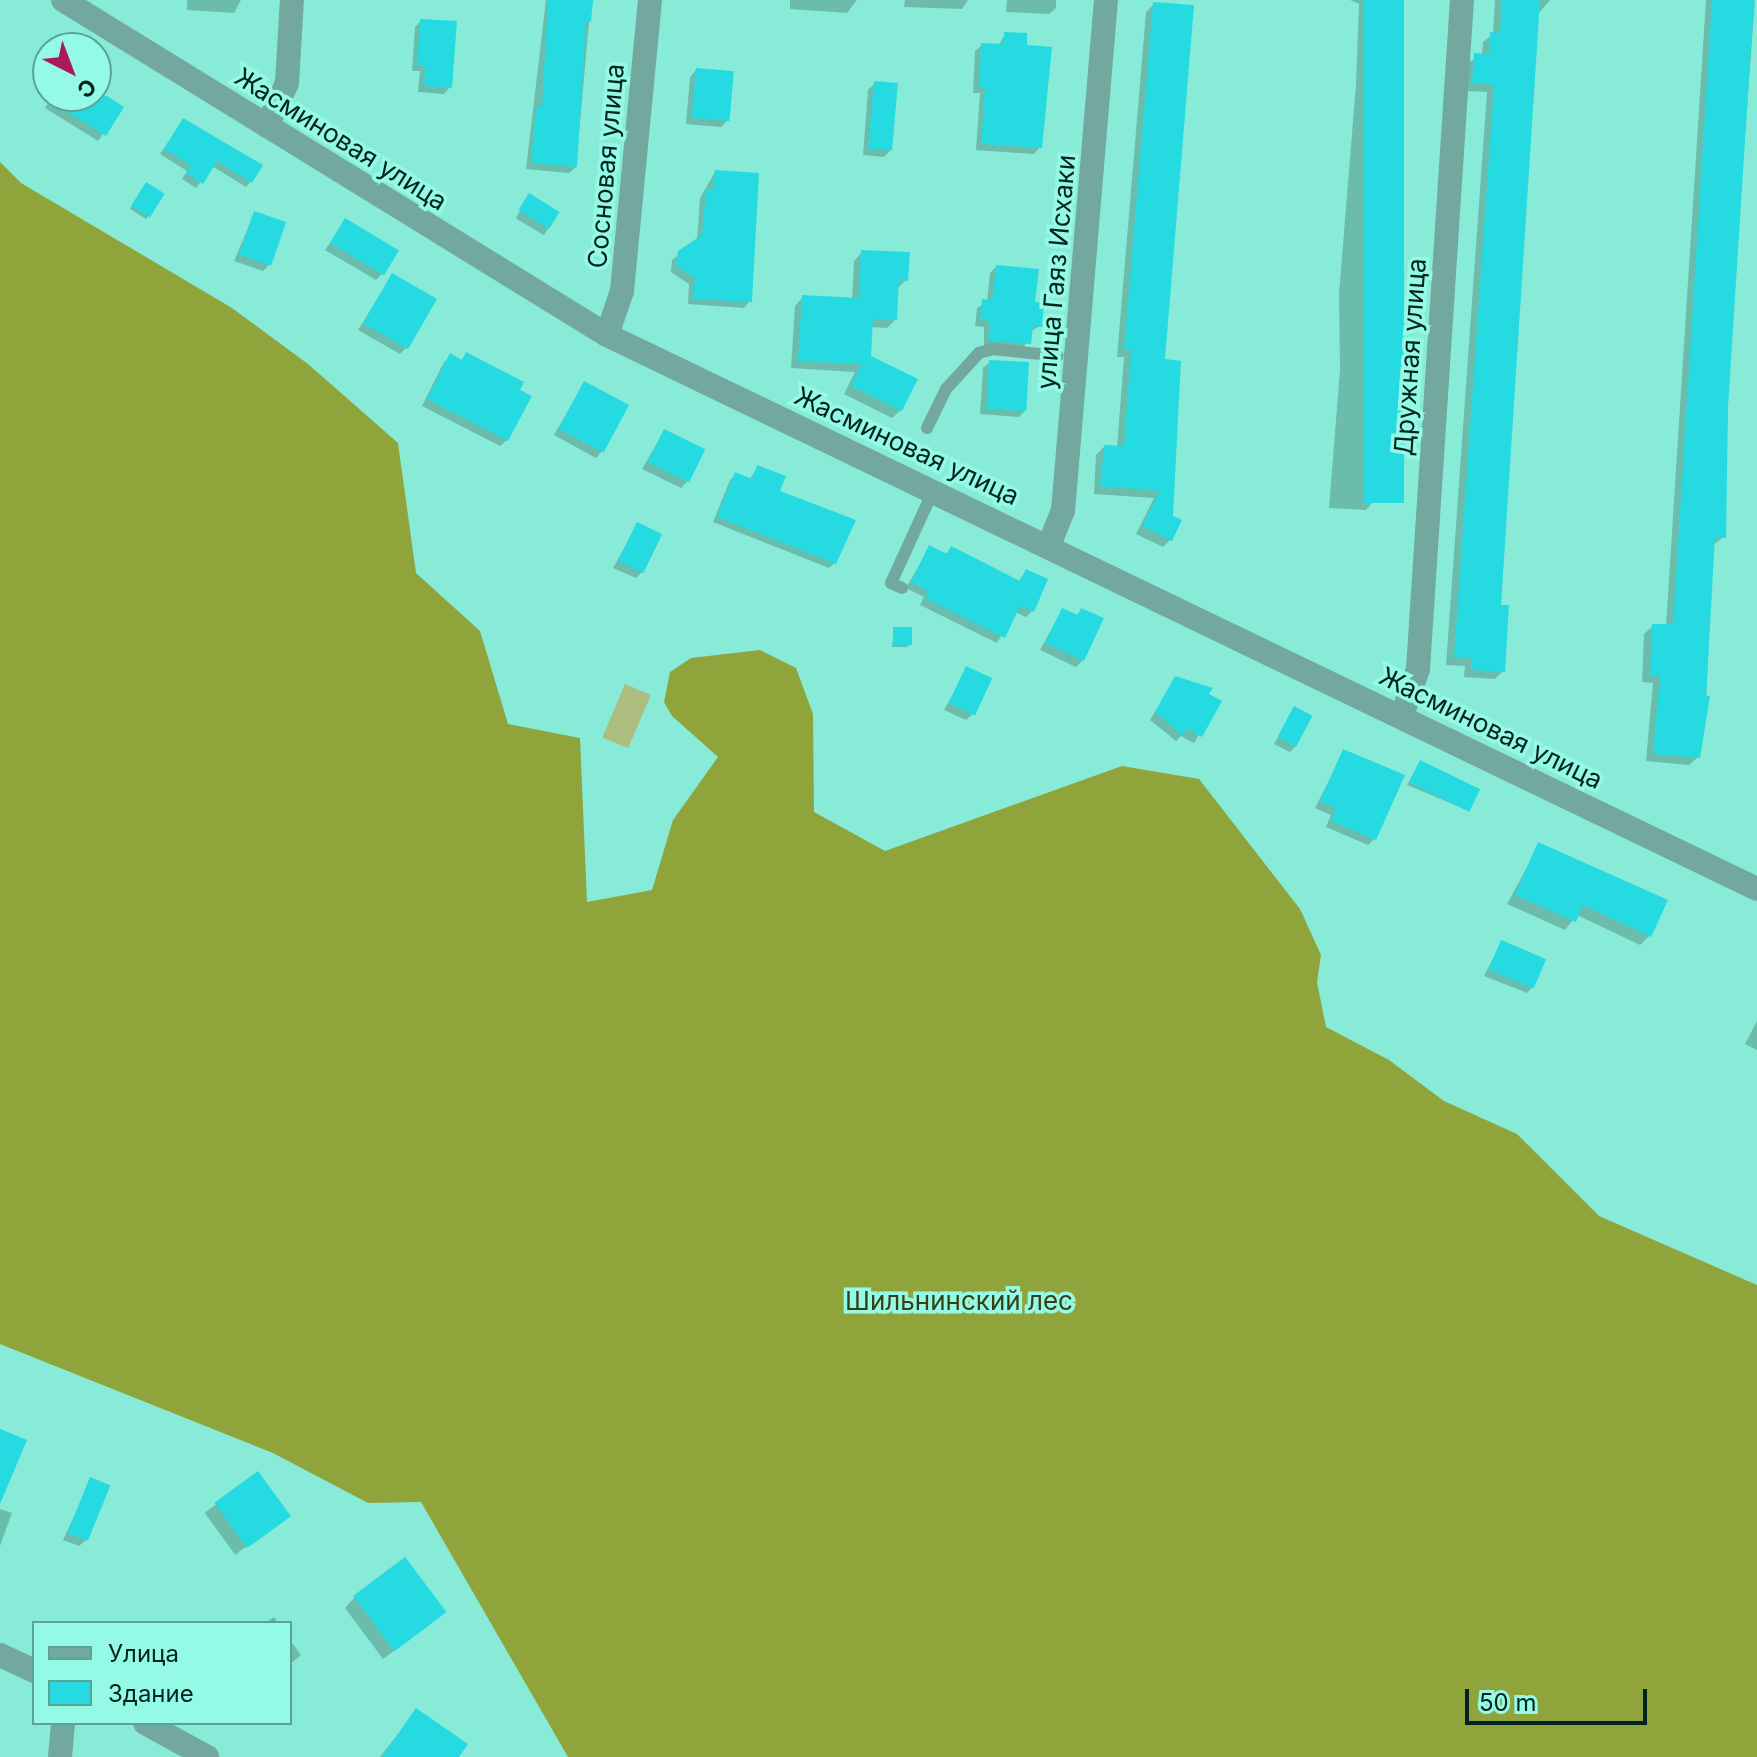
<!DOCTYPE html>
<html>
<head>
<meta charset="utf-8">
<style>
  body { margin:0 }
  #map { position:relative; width:1757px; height:1757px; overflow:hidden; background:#87ebd8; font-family:Inter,sans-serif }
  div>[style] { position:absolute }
  .green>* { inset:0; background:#adbc7f; transform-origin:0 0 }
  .forest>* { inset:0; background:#8fa53c }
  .shadow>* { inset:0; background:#0003; transform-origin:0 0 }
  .building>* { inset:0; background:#26dae2; transform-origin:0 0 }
  .service>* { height:12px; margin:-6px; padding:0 6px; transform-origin:6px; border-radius:6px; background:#72a89d }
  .minor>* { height:24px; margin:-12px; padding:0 12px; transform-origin:12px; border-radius:12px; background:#72a89d }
  .tertiary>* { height:24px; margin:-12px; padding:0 12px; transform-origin:12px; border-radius:12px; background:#72a89d }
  span { translate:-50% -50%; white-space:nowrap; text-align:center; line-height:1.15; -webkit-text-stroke:7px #94f9e5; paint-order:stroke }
  .street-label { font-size:26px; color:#03241f }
  .park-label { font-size:26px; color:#374015 }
  .legend { position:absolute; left:32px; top:1621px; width:260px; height:104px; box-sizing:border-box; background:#94f9e5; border:2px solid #5aa496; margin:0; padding:10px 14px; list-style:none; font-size:24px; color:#03241f }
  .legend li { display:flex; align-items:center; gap:16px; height:40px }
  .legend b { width:40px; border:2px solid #5aa496 }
  .north { position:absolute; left:32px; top:32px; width:80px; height:80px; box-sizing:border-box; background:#94f9e5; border:2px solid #5aa496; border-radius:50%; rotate:138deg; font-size:22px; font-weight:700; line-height:32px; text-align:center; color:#03241f }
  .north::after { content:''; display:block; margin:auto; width:28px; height:36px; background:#a91b5c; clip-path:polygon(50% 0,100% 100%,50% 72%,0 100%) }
  .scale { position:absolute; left:1465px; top:1689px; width:182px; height:36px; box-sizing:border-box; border:4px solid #03241f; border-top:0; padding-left:10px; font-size:24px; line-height:28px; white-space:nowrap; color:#03241f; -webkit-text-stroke:6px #94f9e5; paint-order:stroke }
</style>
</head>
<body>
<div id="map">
  <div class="green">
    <div style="left:625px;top:684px;width:28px;height:58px;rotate:23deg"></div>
  </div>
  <div class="forest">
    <div style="clip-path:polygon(0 162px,21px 183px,232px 308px,308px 364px,398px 443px,416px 573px,480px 631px,508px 724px,580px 738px,587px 902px,652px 890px,673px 820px,718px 757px,672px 716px,664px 702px,670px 672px,691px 658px,760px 650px,796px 668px,813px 714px,814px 812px,885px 851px,1122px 766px,1199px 779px,1300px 909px,1321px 955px,1317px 982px,1326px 1027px,1389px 1060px,1444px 1101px,1517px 1134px,1599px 1216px,1757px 1285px,1757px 1757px,568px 1757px,421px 1502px,368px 1503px,273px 1453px,0 1344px)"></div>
  </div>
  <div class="shadow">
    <div style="clip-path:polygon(187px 0,241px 0,234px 13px,187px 10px)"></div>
    <div style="clip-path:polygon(546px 0,591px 0,576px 167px,569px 173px,526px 169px)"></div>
    <div style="clip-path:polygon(790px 0,857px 0,847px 13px,790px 9px)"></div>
    <div style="clip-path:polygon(905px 0,968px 0,962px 9px,904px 7px)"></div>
    <div style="clip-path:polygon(1007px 0,1056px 0,1056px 8px,1049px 14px,1006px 12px)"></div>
    <div style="clip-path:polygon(1350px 0,1402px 0,1372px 503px,1366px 510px,1329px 508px,1340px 370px,1339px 294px,1356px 84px,1359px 4px)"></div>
    <div style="clip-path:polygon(1495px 0,1550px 0,1538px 14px,1499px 607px,1503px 671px,1495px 679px,1464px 677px,1465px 666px,1446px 665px,1487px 92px,1464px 91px,1466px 63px,1482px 56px,1483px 42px,1493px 34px)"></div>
    <div style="clip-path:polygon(1706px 0,1755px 0,1730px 338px,1724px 537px,1713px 545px,1705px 727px,1700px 732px,1698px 757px,1689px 765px,1646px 761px,1653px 683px,1642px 682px,1644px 634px,1653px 626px,1666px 626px)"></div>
    <div style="clip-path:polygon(1154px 4px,1170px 540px,1163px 547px,1136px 534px,1154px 498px,1094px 494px,1096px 455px,1104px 447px,1117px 448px,1124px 357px,1117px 357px,1146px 12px)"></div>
    <div style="clip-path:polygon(421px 21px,450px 87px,444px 94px,418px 92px,420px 71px,412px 71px,415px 27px)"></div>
    <div style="clip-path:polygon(1005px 34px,1040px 147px,1034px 154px,976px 150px,980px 93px,973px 93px,975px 51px,982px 45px,998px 46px)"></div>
    <div style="clip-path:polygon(696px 70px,728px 120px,721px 127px,686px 124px,690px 77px)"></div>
    <div style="clip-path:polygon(875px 83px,891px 150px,884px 157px,863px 155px,868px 90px)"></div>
    <div style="clip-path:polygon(96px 92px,122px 108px,98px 141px,45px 108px,53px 96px,96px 96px)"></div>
    <div style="clip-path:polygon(183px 121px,251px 181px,246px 187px,212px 166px,196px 188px,182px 179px,187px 171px,160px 154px)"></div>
    <div style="clip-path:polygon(715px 172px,750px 301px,744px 308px,688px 304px,689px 284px,671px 272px,672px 260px,697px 241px,700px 198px)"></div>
    <div style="clip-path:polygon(144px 187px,148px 216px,146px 219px,130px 209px)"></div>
    <div style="left:529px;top:196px;width:33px;height:26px;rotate:31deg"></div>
    <div style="clip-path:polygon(254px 214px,269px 265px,263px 271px,234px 261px)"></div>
    <div style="clip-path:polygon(345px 221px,382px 274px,376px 280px,325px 250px)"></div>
    <div style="clip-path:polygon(862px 252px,906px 280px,897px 289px,895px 320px,887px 328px,870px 327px,869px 357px,901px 410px,892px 418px,844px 394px,855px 372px,791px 368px,795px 306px,803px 297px,852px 300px,854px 261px)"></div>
    <div style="clip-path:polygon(996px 267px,1033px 304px,1040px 326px,1030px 332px,1023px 350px,984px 346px,984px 327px,975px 326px,977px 308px,987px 302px,990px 273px)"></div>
    <div style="clip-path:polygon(392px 275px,406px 348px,400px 354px,358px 330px)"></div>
    <div style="clip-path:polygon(466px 355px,507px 440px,500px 446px,422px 406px,444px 362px,451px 356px,460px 361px)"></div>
    <div style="clip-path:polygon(990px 362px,1026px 410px,1019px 417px,980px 414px,983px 368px)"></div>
    <div style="clip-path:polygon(584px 383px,602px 451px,596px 458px,554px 435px)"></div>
    <div style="clip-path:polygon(664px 431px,687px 482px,681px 488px,642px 469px)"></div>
    <div style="clip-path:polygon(758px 467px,835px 563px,829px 568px,713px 522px,730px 480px,736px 474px,749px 480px)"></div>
    <div style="clip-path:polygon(637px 525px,642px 572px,636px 578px,613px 568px)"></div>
    <div style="clip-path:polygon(930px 547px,945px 555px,951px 548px,1018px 582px,1026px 571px,1032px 611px,1026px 617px,1015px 612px,997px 643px,920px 605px,924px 597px,906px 588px)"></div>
    <div style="clip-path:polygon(1062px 610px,1076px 616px,1082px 610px,1083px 660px,1076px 667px,1040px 650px)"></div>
    <div style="clip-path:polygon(894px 629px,910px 644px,907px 647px,892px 647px)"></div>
    <div style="clip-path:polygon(967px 669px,973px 714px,966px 720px,944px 710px)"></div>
    <div style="clip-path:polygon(1175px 678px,1219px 702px,1194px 743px,1181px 736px,1176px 741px,1150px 720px)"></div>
    <div style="clip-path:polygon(1295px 709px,1296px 746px,1290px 752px,1274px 744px)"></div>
    <div style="clip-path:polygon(1344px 751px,1374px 839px,1368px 845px,1326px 827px,1331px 815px,1315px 808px)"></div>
    <div style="clip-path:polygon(1418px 765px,1467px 810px,1407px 785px)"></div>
    <div style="clip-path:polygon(1539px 845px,1649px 936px,1640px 945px,1577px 915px,1565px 930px,1507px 904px)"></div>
    <div style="clip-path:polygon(1501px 943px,1533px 987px,1527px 993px,1484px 976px)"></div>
    <div style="clip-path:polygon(1757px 1021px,1757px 1050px,1745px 1044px)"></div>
    <div style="left:258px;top:1474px;width:52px;height:66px;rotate:54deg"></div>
    <div style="clip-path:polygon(91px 1480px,86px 1540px,79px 1546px,63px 1540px)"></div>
    <div style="clip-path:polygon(0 1509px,12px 1513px,0 1546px)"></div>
    <div style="clip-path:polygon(355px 1597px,433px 1622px,383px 1659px,345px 1608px)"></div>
    <div style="clip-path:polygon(274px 1617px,278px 1623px,265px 1623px)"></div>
    <div style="clip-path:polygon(290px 1640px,301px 1655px,290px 1664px)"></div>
    <div style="clip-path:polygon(416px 1711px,456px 1757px,380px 1757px)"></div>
  </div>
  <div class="building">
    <div style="clip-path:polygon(548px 0,593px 0,591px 22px,586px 22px,577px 167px,531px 163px,536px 107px,542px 107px)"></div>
    <div style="left:1364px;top:0;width:40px;height:503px"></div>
    <div style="clip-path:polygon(1502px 0,1540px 0,1501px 605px,1509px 605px,1505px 672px,1471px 670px,1472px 658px,1454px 657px,1494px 85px,1472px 83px,1474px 53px,1489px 54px,1490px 32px,1500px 33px)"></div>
    <div style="clip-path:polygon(1712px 0,1754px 0,1728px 407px,1726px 538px,1715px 537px,1706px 696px,1710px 696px,1700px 758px,1653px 754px,1660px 675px,1650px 675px,1652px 624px,1673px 624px)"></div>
    <div style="clip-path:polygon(1153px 2px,1194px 5px,1165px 359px,1181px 361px,1173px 516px,1182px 520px,1172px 541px,1142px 526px,1160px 491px,1100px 486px,1104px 445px,1124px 446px,1131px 350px,1124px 349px)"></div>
    <div style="clip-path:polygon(420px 19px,457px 21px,452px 88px,424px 86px,425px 66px,417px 65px)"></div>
    <div style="clip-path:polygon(1004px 32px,1027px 33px,1027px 45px,1052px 47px,1042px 148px,981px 144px,985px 87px,979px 87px,981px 43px,1004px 44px)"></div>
    <div style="left:696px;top:68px;width:38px;height:50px;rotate:5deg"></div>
    <div style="left:874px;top:81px;width:24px;height:68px;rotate:5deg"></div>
    <div style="clip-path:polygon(42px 96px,107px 96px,124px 107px,106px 136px)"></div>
    <div style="clip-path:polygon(183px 118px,263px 165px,252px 183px,217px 161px,203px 184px,186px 173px,191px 165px,164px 149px)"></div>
    <div style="clip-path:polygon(715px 170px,759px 173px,752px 302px,693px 299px,695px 278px,676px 266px,678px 251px,702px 235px,706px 189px,713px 190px)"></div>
    <div style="left:146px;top:182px;width:22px;height:28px;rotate:32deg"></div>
    <div style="left:529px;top:193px;width:36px;height:20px;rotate:32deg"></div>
    <div style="left:254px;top:211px;width:34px;height:46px;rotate:19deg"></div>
    <div style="left:345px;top:218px;width:63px;height:29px;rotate:31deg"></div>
    <div style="clip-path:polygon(861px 250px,910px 252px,908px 281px,899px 280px,897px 320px,873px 319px,871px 356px,918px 379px,902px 411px,851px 386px,861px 364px,798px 361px,802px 295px,859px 298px)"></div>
    <div style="clip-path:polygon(996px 265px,1039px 269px,1035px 302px,1044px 303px,1042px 327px,1033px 326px,1031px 344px,990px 341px,990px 321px,980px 320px,982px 299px,992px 300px)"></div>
    <div style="left:392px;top:273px;width:52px;height:58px;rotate:30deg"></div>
    <div style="clip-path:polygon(466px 352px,524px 382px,520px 390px,532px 396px,508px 441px,427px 399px,450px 353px,462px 360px)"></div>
    <div style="left:989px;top:360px;width:40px;height:49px;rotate:3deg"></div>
    <div style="left:584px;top:381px;width:51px;height:54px;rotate:28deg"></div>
    <div style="left:664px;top:429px;width:46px;height:37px;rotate:26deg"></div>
    <div style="clip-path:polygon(757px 465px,786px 476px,780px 491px,856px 520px,836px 564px,717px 517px,735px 472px,752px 479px)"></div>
    <div style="left:637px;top:522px;width:28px;height:43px;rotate:26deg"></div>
    <div style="clip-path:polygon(929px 545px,947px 554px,951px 546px,1020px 581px,1026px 569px,1048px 579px,1034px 612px,1020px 606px,1005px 638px,925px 598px,928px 591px,911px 582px)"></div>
    <div style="clip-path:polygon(1062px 608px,1078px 615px,1081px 608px,1104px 618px,1084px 661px,1045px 643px)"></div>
    <div style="left:893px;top:627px;width:19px;height:18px"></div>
    <div style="left:966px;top:666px;width:29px;height:41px;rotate:25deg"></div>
    <div style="clip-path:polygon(1175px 676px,1213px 688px,1209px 694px,1222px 701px,1202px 737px,1187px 729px,1183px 736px,1155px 712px)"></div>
    <div style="left:1294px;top:706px;width:21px;height:35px;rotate:28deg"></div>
    <div style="clip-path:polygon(1343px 749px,1405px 775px,1376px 840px,1331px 821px,1336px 808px,1320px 801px)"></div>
    <div style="left:1420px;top:760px;width:67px;height:25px;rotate:26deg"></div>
    <div style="clip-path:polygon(1538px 842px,1668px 900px,1651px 937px,1583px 905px,1576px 922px,1515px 895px)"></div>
    <div style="left:1501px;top:940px;width:49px;height:32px;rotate:23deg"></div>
    <div style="clip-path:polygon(0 1429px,27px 1440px,0 1504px)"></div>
    <div style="left:258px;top:1471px;width:56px;height:54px;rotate:54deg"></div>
    <div style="left:90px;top:1477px;width:22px;height:60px;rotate:22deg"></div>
    <div style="left:405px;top:1557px;width:69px;height:65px;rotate:53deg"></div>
    <div style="clip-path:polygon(416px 1708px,468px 1744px,459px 1757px,382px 1757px)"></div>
  </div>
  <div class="service">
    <div style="left:927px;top:428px;width:43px;rotate:-64deg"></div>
    <div style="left:946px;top:389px;width:49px;rotate:-47.5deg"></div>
    <div style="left:979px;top:353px;width:15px;rotate:-16deg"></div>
    <div style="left:993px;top:349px;width:65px;rotate:6.1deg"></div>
    <div style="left:902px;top:588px;width:12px;rotate:-156deg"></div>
    <div style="left:891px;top:583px;width:103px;rotate:-65.4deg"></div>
  </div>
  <div class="minor">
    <div style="left:267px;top:126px;width:47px;rotate:-65.1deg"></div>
    <div style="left:287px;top:83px;width:83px;rotate:-86.6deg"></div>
    <div style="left:607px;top:335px;width:46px;rotate:-71.2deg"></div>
    <div style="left:622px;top:291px;width:292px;rotate:-84.5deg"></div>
    <div style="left:1049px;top:545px;width:37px;rotate:-68deg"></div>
    <div style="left:1063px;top:511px;width:513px;rotate:-85.19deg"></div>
    <div style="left:1402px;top:716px;width:50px;rotate:-71.2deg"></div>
    <div style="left:1418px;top:669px;width:670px;rotate:-86.24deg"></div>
    <div style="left:0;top:1655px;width:38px;rotate:25deg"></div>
    <div style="left:145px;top:1723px;width:71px;rotate:28.7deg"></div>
    <div style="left:60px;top:1757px;width:34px;rotate:-85deg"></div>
  </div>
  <div class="tertiary">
    <div style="left:63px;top:0;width:639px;rotate:31.63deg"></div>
    <div style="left:607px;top:335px;width:1276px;rotate:25.72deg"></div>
  </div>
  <div class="street-label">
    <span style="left:341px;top:139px;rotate:32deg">Жасминовая улица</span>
    <span style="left:606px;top:166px;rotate:-85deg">Сосновая улица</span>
    <span style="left:1056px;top:272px;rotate:-85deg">улица Гаяз Исхаки</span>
    <span style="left:1410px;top:357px;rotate:-86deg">Дружная улица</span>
    <span style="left:907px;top:446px;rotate:25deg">Жасминовая улица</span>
    <span style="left:1491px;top:728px;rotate:26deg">Жасминовая улица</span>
  </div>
  <div class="park-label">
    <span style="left:959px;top:1301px">Шильнинский лес</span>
  </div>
  <ul class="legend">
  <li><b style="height:10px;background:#72a89d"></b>Улица</li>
  <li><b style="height:22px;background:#26dae2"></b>Здание</li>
  </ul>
  <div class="north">С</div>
  <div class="scale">50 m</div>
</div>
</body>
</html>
